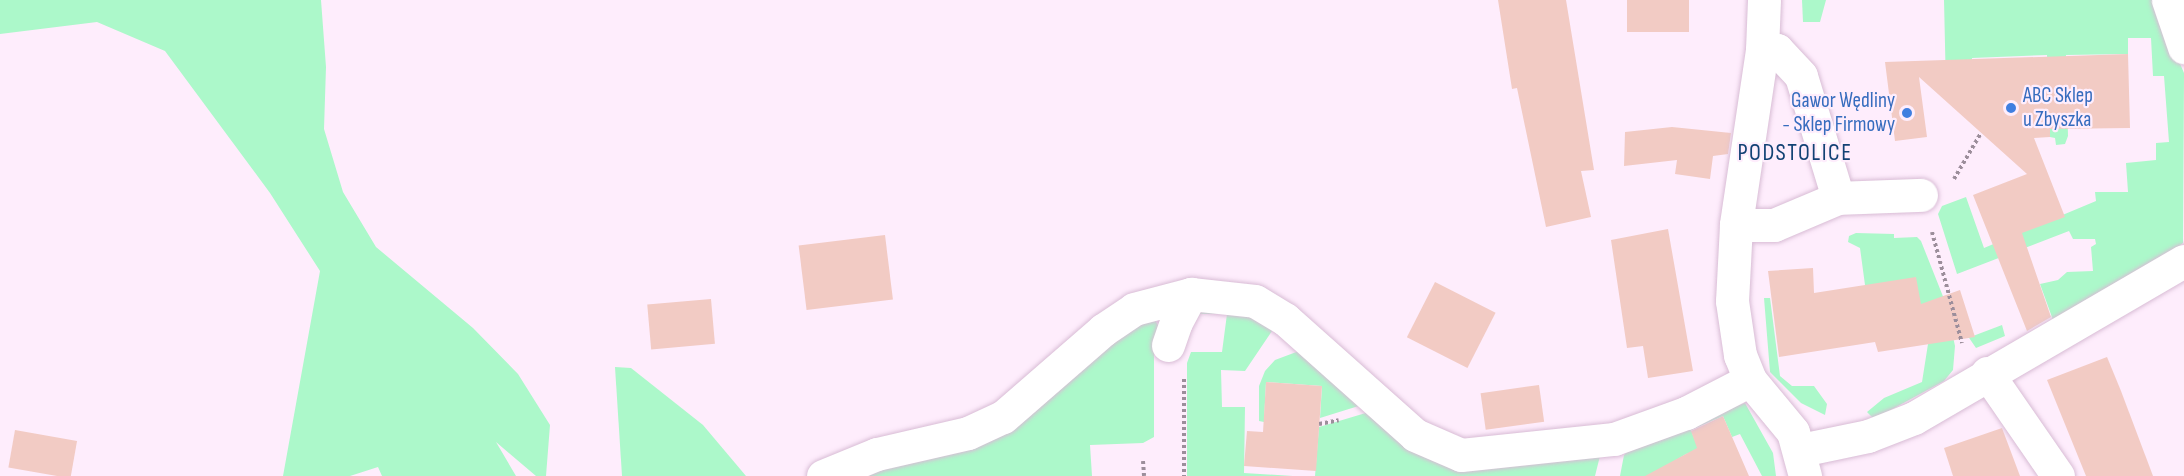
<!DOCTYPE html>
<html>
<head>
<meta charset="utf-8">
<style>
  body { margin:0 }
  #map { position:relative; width:2184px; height:476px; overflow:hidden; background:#feedfc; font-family:"Sofia Sans Condensed",sans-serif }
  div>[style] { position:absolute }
  .green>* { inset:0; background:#acf8ca }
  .building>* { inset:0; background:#f2cbc4; transform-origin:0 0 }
  .path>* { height:4px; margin-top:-2px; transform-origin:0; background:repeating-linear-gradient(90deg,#9c8e9b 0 3px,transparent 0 6px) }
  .roads { filter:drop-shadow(0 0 2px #d8bcd5) drop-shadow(0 0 2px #d8bcd5) }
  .minor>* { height:33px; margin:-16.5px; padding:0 16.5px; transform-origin:16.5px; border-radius:16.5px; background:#fff }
  .dots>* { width:16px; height:16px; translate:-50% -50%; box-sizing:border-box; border:3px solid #feedfc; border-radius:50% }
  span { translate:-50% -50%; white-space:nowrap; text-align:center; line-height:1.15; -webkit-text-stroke:4.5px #feedfc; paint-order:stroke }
  .shop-label { font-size:21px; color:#366cbe }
  .left { translate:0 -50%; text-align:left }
  .right { translate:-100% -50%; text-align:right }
  .quarter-label { font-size:24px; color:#124274; letter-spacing:1.5px }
</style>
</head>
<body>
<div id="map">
  <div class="green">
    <div style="clip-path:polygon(0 0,321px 0,326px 67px,324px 129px,343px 192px,376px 247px,473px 328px,518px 374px,550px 425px,546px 476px,536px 476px,496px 442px,516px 476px,382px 476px,378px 467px,350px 476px,283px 476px,320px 271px,270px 193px,165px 51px,97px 22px,0 34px)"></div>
    <div style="clip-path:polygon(1802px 0,1826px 0,1820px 22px,1803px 22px)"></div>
    <div style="clip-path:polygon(1944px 0,2153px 0,2184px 73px,2183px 243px,2163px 260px,2053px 320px,2040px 284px,2058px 280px,2067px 272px,2093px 271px,2091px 247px,2096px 244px,2095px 239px,2073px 239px,2069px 231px,1957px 274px,1938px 214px,1942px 206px,1966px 197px,1984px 248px,2096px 201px,2095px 192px,2128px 192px,2126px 163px,2156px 160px,2156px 143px,2169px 142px,2164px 76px,2153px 76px,2151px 38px,2128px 38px,2128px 54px,2066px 55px,2068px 136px,2065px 144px,2056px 145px,2055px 138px,2050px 137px,2047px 55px,1972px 58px,1973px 89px,1946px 90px)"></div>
    <div style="clip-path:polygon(1856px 233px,1894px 234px,1894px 238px,1917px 237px,1921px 241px,1946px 304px,1955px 346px,1953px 370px,1944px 381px,1874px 419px,1867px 412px,1884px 398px,1922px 382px,1928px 344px,1865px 285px,1860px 248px,1848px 242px,1849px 236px)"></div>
    <div style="clip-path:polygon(1764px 298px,1770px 298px,1780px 376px,1792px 386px,1814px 386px,1827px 404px,1825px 415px,1801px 403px,1770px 372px)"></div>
    <div style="clip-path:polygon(1204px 305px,1228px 307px,1276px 325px,1245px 371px,1221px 370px,1222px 407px,1245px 407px,1244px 473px,1293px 476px,1187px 476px,1187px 363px,1191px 352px,1222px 352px,1227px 314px,1199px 314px)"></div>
    <div style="clip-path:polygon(1155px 320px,1159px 327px,1154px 347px,1154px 437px,1143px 443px,1090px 445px,1092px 476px,848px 476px,949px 450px,1126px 329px)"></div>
    <div style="clip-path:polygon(2002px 325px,2005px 336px,1976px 348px,1961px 326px,1973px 336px)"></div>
    <div style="clip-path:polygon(1307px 348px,1365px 404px,1320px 418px,1322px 386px,1266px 382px,1264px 422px,1259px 421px,1259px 386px,1265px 371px,1275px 360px)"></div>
    <div style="clip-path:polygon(615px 367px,631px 368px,703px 425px,746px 476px,622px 476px)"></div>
    <div style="clip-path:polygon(1745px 403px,1773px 453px,1776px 476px,1762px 476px,1740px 434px,1732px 437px,1723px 416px,1691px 430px,1699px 451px,1686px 454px,1650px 476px,1620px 476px,1624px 455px,1636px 443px)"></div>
    <div style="clip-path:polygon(1369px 412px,1402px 438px,1601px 452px,1595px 476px,1315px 476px,1319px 427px)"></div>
  </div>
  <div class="building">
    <div style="clip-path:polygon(1498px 0,1566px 0,1594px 170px,1581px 171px,1591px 217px,1546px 227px,1517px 88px,1512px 89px)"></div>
    <div style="left:1627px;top:0;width:62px;height:32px"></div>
    <div style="clip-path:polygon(2128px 54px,2130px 128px,2050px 129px,2050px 137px,2034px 138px,2065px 217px,2022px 233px,2051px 317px,2027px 331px,1973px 195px,2027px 174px,1919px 77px,1927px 137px,1895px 141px,1885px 62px)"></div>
    <div style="clip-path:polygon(1672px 127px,1731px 133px,1728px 154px,1713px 156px,1710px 179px,1675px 174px,1677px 160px,1624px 166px,1625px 132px)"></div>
    <div style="clip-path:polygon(1668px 229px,1693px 371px,1648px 378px,1643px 346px,1627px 348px,1611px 240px)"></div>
    <div style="left:885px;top:235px;width:65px;height:87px;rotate:83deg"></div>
    <div style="clip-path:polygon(1813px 268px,1814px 293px,1916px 277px,1921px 304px,1960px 290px,1975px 337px,1878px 352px,1875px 342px,1779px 357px,1768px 271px)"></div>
    <div style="left:1435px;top:282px;width:68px;height:62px;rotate:27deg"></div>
    <div style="left:711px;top:299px;width:45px;height:64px;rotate:85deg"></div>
    <div style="clip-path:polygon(2107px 357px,2121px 391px,2153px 476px,2086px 476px,2047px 380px)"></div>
    <div style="clip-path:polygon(1266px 382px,1322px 386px,1316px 471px,1244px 466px,1247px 431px,1263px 432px)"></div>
    <div style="left:1539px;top:385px;width:37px;height:59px;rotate:82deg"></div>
    <div style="clip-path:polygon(1723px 416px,1749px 476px,1645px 476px,1697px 448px,1691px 431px)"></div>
    <div style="clip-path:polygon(2002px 428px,2020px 476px,1953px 476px,1944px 448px)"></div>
    <div style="left:15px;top:430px;width:63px;height:38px;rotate:10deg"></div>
  </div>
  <div class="path">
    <div style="left:1954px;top:179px;width:53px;rotate:-59.6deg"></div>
    <div style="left:1932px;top:232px;width:115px;rotate:74.9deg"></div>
    <div style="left:1184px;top:379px;width:97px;rotate:90deg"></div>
    <div style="left:1319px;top:424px;width:20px;rotate:-11deg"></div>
    <div style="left:1143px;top:461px;width:15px;rotate:86deg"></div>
  </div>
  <div class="roads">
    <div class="minor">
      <div style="left:1764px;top:0;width:50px;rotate:92.3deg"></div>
      <div style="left:1762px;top:50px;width:177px;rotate:98.5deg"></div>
      <div style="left:1736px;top:225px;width:76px;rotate:93deg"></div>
      <div style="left:1732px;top:301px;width:55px;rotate:81.6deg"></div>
      <div style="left:1740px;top:355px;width:27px;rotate:68deg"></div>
      <div style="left:1750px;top:380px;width:67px;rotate:50.4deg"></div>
      <div style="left:1793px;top:432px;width:46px;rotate:74.7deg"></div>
      <div style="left:2168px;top:0;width:50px;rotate:71.2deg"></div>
      <div style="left:1762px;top:50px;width:15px"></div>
      <div style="left:1777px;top:50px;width:35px;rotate:47deg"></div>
      <div style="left:1801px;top:76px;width:127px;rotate:73.1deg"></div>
      <div style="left:1736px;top:225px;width:38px"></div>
      <div style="left:1774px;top:225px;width:69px;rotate:-22.9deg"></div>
      <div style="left:1838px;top:198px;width:83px;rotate:-2.1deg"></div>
      <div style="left:1168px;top:345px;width:24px;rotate:-71deg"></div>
      <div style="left:1176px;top:322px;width:32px;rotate:-62deg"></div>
      <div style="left:1987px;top:373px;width:125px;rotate:55.4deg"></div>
      <div style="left:1801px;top:450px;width:68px;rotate:-11.8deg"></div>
      <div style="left:1868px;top:436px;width:49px;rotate:-21.4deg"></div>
      <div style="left:1914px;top:418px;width:312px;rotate:-30.2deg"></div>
      <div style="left:823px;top:476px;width:58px;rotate:-22.2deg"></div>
      <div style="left:877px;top:454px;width:93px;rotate:-13deg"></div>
      <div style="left:968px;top:433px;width:38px;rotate:-25deg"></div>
      <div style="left:1003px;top:417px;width:133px;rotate:-41deg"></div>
      <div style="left:1103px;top:330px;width:37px;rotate:-34deg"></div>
      <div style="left:1134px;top:309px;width:59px;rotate:-14.7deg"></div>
      <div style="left:1191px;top:294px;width:64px;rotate:6.2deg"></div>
      <div style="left:1255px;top:301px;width:35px;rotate:31deg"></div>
      <div style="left:1285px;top:319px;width:174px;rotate:41.7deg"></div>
      <div style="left:1415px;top:435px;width:50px;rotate:23.5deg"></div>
      <div style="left:1461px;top:455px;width:154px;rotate:-6deg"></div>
      <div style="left:1614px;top:439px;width:77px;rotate:-19.9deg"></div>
      <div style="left:1686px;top:413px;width:72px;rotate:-27.3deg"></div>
    </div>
  </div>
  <div class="dots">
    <div style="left:2011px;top:108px;background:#3f7fe0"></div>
    <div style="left:1907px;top:113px;background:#3f7fe0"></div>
  </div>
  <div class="shop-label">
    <span class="left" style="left:2023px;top:108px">ABC Sklep<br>u Zbyszka</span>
    <span class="right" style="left:1895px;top:113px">Gawor Wędliny<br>- Sklep Firmowy</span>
  </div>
  <div class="quarter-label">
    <span style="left:1795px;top:153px">PODSTOLICE</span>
  </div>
</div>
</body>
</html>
